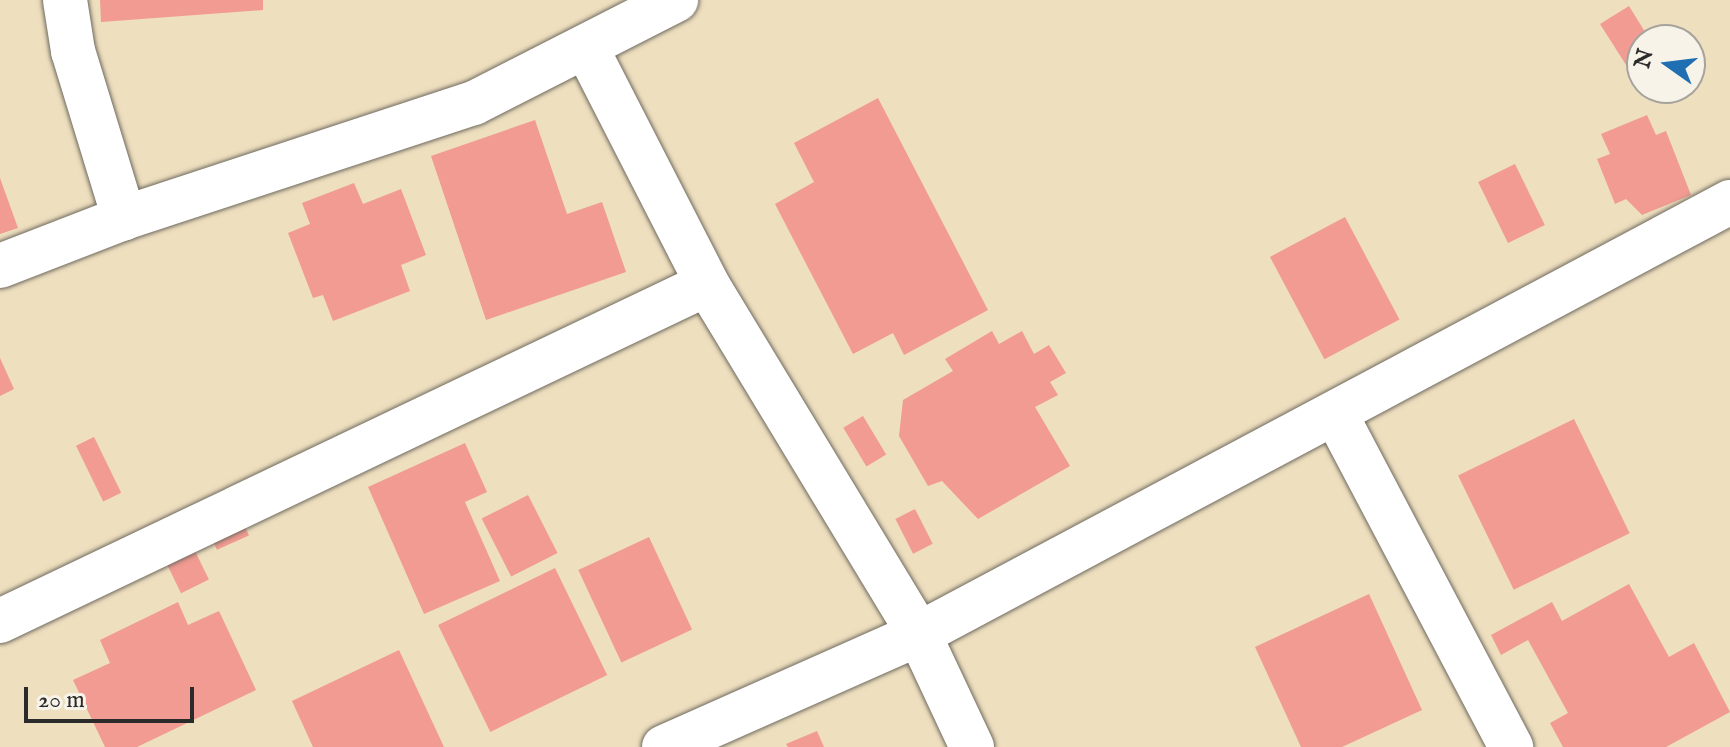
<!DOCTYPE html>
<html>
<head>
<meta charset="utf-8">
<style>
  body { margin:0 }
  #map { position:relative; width:1730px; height:747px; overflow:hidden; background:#eedfbf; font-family:"IM FELL English",serif }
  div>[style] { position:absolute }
  .building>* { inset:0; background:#f19b92; transform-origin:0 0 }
  .roads { filter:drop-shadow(0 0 2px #6f6a5f) drop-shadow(0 0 2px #6f6a5f) }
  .street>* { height:44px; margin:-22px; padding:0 22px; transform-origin:22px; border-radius:22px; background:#fff }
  span { translate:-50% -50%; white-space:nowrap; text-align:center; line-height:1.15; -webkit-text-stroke:6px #f7f3e8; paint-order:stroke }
  .north { position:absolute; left:1626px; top:24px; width:80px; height:80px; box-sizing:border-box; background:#f7f3e8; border:2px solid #a5a39c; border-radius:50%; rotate:284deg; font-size:22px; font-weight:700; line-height:32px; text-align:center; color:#2b2b2b }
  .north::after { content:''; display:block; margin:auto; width:28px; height:36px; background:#1f6fb2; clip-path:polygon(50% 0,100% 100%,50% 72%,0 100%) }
  .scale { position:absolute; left:24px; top:687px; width:170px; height:36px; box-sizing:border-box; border:4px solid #2b2b2b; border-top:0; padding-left:10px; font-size:24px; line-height:28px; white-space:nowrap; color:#2b2b2b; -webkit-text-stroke:6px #f7f3e8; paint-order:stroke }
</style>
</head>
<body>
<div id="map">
  <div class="building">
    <div style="clip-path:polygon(100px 0,263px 0,263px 10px,101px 22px)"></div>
    <div style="clip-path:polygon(1629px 6px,1650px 40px,1642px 40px,1642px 59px,1628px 68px,1600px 24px)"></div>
    <div style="clip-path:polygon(878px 98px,988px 310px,904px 355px,893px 333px,853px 354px,775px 204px,814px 182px,794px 143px)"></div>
    <div style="clip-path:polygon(1647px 115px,1656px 135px,1666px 131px,1691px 195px,1642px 215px,1626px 199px,1615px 204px,1597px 159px,1610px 154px,1601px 134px)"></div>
    <div style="clip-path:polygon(535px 120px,567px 214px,602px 202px,626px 272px,486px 320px,431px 156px)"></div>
    <div style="left:1515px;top:164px;width:68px;height:41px;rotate:64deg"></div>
    <div style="clip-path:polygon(0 178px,18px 228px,0 234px)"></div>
    <div style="clip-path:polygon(354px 183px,363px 204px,401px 189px,426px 255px,401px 265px,410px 291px,333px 321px,323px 295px,313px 298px,288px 233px,310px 224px,302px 203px)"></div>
    <div style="left:1345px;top:217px;width:116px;height:85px;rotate:62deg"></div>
    <div style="clip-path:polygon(992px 331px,999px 344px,1022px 331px,1034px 354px,1049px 345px,1066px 373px,1050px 382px,1058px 395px,1035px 407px,1070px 466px,978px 519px,942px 481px,928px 486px,899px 436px,903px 400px,953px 371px,945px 359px)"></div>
    <div style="clip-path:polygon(0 358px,14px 389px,0 396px)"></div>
    <div style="left:863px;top:416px;width:45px;height:23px;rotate:59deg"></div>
    <div style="left:1574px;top:419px;width:127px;height:129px;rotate:64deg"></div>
    <div style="left:94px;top:437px;width:62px;height:20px;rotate:64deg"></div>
    <div style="clip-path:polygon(465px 443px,487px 492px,465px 502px,500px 581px,424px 614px,368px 487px)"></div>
    <div style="left:528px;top:495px;width:65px;height:52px;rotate:63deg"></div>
    <div style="left:915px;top:509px;width:39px;height:22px;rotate:63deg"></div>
    <div style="left:242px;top:520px;width:17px;height:35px;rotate:66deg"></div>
    <div style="left:649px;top:537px;width:102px;height:78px;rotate:65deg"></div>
    <div style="left:194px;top:549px;width:34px;height:31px;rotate:64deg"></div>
    <div style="left:555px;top:568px;width:119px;height:130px;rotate:64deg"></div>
    <div style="clip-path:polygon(1629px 584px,1669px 657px,1694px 643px,1730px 712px,1666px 747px,1563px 747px,1550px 723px,1568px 713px,1528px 640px,1501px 655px,1491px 635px,1552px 602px,1562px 621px)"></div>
    <div style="clip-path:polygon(1369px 594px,1422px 710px,1342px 747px,1301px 747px,1255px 647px)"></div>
    <div style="clip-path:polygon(178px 602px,188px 625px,219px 611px,256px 690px,137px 747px,105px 747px,73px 680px,110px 663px,100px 640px)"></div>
    <div style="clip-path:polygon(399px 650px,444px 747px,313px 747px,292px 701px)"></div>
    <div style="clip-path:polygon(817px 731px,824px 747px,788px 747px,786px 744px)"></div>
  </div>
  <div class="roads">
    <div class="street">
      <div style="left:65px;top:0;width:52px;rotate:81.1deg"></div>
      <div style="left:73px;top:51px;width:175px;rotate:73deg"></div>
      <div style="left:587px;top:49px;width:264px;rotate:62.9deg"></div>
      <div style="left:707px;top:284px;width:409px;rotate:58.8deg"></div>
      <div style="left:919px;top:634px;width:125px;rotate:64.9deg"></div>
      <div style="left:0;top:266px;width:133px;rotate:-21.2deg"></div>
      <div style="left:124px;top:218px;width:368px;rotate:-18.2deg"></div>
      <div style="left:474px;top:103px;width:227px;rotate:-27deg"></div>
      <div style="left:1335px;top:413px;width:378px;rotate:62.2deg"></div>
      <div style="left:0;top:621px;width:783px;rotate:-25.49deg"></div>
      <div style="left:664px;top:747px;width:279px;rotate:-23.9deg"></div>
      <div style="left:919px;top:634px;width:919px;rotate:-28.04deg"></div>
    </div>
  </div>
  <div class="north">N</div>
  <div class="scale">20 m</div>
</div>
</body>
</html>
